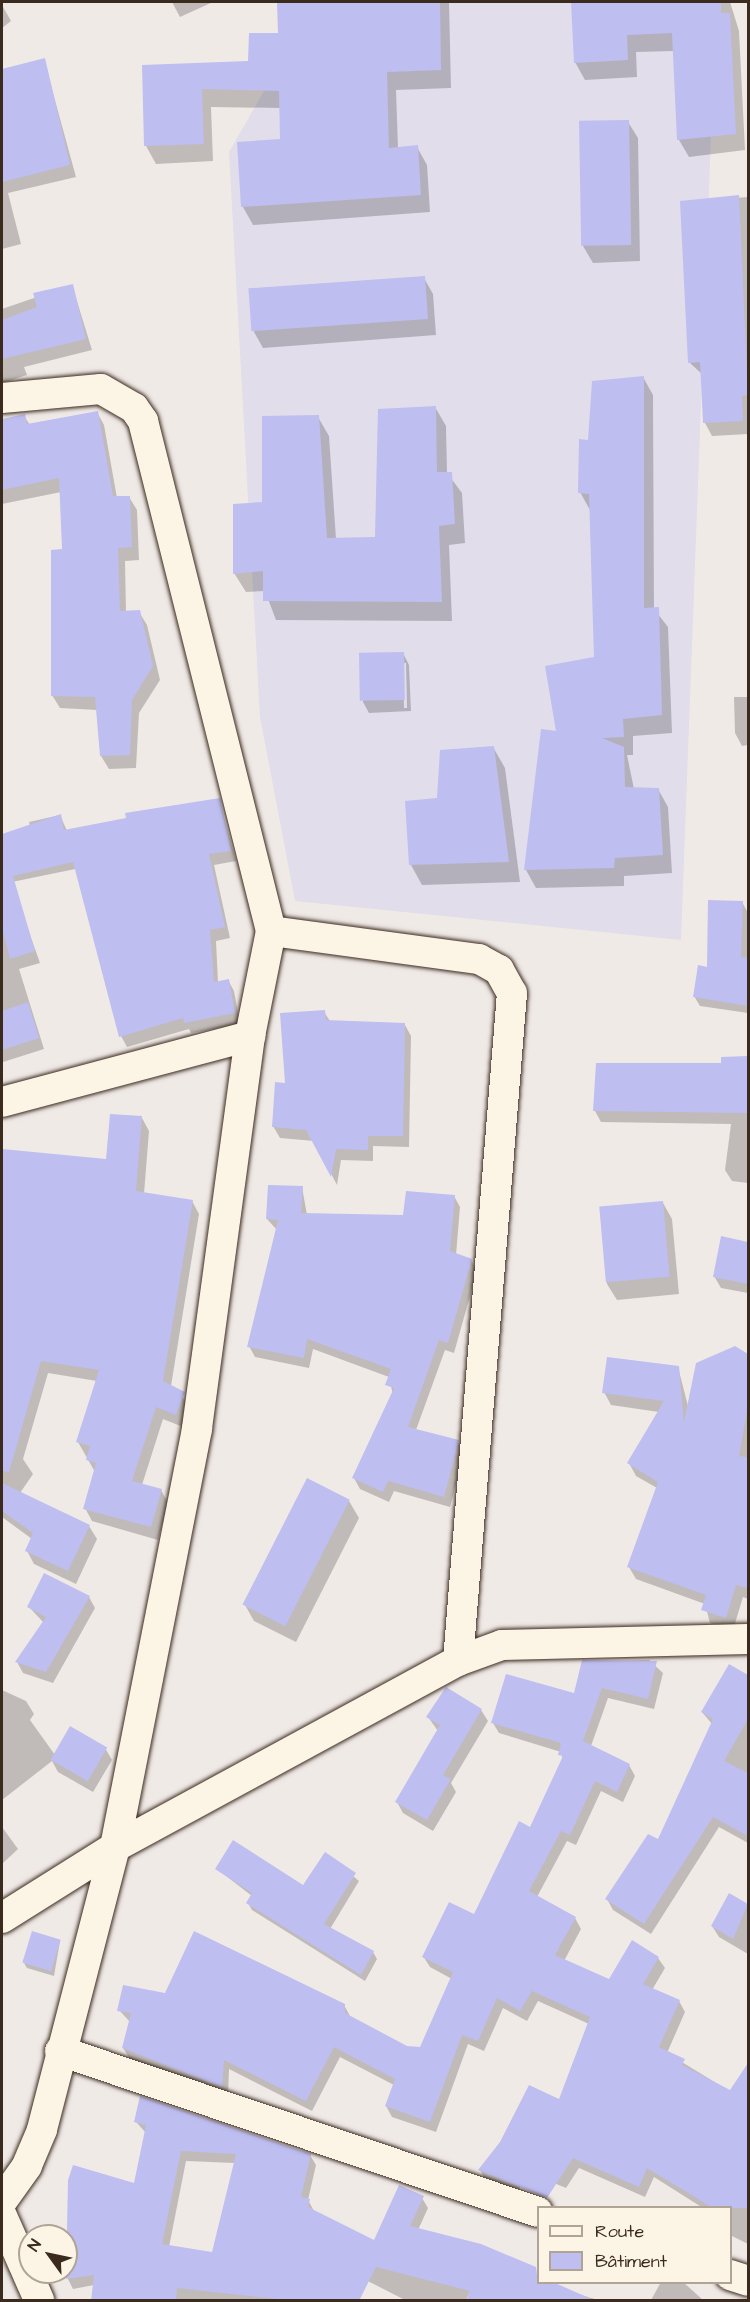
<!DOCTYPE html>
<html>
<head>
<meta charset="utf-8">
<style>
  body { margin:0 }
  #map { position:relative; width:750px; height:2302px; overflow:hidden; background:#f0eae7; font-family:"Architects Daughter",sans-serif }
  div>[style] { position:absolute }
  .built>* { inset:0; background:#e1ddea }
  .shadow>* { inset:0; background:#0003 }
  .building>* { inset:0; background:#bebef0; transform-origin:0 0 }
  .roads { filter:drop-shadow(0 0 2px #3b2a1e) drop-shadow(0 0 2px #3b2a1e) }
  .minor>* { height:30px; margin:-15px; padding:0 15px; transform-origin:15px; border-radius:15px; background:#fcf5e5 }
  span { translate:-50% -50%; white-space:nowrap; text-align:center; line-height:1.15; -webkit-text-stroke:4.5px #fcf5e5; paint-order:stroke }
  .frame { position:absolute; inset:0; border:3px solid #3b2a1e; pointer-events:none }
  .legend { position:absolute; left:537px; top:2206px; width:195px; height:78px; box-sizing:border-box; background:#fcf5e5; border:2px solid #afa495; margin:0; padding:8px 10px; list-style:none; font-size:18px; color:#3b2a1e }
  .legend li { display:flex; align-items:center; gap:12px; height:30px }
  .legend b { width:30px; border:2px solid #afa495 }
  .north { position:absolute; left:18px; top:2224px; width:60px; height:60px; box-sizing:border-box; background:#fcf5e5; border:2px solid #afa495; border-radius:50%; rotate:303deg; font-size:16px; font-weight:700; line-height:24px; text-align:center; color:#3b2a1e }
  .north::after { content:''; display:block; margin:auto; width:21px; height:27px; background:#3b2a1e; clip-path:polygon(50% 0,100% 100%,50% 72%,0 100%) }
</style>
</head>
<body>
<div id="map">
  <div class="built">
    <div style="clip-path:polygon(315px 2px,716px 2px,681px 940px,295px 901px,260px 717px,229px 152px)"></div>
  </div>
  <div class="shadow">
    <div style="clip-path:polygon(172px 2px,213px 2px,180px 17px)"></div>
    <div style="clip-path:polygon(278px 2px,449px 2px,451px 88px,396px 90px,398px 148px,417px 147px,427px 165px,430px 212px,253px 225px,243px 207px,239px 143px,281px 140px,281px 108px,211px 107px,213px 161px,156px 164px,146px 146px,143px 67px,257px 62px,279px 35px)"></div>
    <div style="clip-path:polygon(573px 2px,730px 2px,739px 31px,745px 150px,689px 157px,679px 140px,674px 51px,636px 52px,637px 77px,585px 80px,575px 62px)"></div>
    <div style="clip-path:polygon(2px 5px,11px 21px,2px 28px)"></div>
    <div style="clip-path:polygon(44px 60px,76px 177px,8px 193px,21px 244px,2px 249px,2px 71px)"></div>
    <div style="clip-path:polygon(628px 122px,638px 138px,640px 261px,593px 263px,583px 246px)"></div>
    <div style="clip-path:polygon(748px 197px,748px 434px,712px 436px,705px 423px,703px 375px,690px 363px,682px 202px)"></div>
    <div style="clip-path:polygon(424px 278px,433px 294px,436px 335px,263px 348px,254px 332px,251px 291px)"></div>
    <div style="clip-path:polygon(72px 285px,92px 350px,24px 367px,27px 375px,2px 383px,2px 309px)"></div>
    <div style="clip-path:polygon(643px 377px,653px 395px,654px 609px,668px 627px,672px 733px,633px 736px,633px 755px,627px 755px,634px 789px,658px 789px,668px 807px,672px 873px,624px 876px,624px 886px,536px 888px,526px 870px,558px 733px,595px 658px,590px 510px,580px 492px,590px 442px)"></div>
    <div style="clip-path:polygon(435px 407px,446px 426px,447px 473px,462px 493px,465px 543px,449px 545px,452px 621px,276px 620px,265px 591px,246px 592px,234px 573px,264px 504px,318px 417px,329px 436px,336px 539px,377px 538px)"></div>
    <div style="clip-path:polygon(97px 412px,104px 425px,117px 498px,129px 497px,137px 510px,139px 560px,125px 561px,126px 612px,139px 612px,147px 625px,160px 680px,139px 713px,136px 768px,109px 769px,101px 756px,97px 710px,60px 708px,52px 695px,63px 551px,61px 492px,2px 504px,2px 420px,24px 416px,30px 425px)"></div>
    <div style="clip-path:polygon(evenodd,403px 653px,409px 665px,411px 711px,369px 713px,363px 702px,361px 655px,403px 653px,403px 663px,406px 663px,407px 708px,404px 708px,403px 663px)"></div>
    <div style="clip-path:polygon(734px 697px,748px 697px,748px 745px,742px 746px,735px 733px)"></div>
    <div style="clip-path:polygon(493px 747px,505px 768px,520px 882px,422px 885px,411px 865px,439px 799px)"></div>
    <div style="clip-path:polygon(219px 800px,236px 861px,214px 865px,230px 938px,216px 941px,218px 982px,228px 980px,234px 991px,240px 1024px,191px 1033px,189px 1029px,127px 1047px,121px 1036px,124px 859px,2px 884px,2px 836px,31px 830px,29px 822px,60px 815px,67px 831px)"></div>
    <div style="clip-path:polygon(742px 902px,747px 911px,748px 1013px,700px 1006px,694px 996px)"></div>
    <div style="clip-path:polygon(23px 915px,40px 963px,19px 969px,44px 1049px,3px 1062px,2px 921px)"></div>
    <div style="clip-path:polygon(324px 1012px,330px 1021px,405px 1025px,411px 1036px,409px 1147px,373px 1146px,373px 1161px,341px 1160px,337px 1185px,314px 1141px,280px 1138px,273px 1126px,287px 1085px)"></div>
    <div style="clip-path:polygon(748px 1027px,748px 1048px,747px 1045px)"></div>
    <div style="clip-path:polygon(748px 1057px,748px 1183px,732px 1181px,725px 1170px,731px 1124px,601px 1122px,595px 1111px,723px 1065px,722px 1059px)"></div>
    <div style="clip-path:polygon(142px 1118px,149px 1131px,144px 1194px,192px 1201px,199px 1214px,171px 1386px,191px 1406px,183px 1427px,163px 1419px,142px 1485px,161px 1490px,168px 1503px,158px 1540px,92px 1521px,85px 1508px,95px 1472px,78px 1442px,97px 1381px,48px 1373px,23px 1459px,33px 1474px,20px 1493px,89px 1526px,97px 1539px,76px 1584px,34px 1564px,27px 1551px,32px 1539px,2px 1517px,2px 1150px,108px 1160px)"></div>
    <div style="clip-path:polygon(302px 1187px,307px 1215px,405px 1216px,454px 1196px,460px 1207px,456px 1255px,471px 1260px,477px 1271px,454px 1353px,445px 1350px,416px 1430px,458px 1442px,464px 1453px,450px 1507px,394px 1491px,389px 1502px,360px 1489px,354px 1478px,393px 1395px,389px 1377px,313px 1349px,309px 1368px,255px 1357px,249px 1346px,277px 1230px,267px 1219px)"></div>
    <div style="clip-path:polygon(663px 1203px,672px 1219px,679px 1294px,617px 1300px,607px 1284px,600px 1209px)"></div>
    <div style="clip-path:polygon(722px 1238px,748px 1243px,748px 1293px,721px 1288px,714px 1276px)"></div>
    <div style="clip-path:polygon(735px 1348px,748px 1356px,748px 1599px,743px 1597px,733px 1630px,710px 1623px,705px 1604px,636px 1579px,629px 1567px,657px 1488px,636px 1476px,629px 1463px,659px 1412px,611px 1405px,604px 1392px,678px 1367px,688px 1406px)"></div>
    <div style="clip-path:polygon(308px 1480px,349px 1501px,359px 1518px,296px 1642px,254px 1621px,245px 1605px)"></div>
    <div style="clip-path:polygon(89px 1597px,95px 1608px,53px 1683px,23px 1673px,17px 1662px,44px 1623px,29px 1607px)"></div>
    <div style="clip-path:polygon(649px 1660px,663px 1673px,654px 1709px,608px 1698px,591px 1746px,629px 1765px,635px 1776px,623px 1802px,601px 1791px,576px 1845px,567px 1841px,537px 1897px,575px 1918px,581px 1929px,564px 1961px,610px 1981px,658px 1958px,665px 1968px,652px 1990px,679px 2001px,685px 2012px,667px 2053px,731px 2092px,748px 2066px,748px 2153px,739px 2167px,748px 2171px,748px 2244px,730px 2235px,730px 2208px,703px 2208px,654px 2177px,645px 2197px,579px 2168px,566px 2188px,527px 2172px,517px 2194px,486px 2181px,480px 2170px,560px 2102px,589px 2024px,538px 2001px,527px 2021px,503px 2008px,484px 2051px,468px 2044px,436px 2132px,392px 2117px,386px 2106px,394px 2085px,340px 2057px,312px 2111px,229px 2069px,228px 2097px,130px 2059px,123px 2048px,130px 2022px,119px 2010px,166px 1994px,344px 2005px,351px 2018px,406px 2048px,421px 2048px,452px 1979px,430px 1967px,423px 1956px,474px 1916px,531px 1829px,563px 1760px,561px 1752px,499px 1733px,493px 1723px,575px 1695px,583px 1662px)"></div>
    <div style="clip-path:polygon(730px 1666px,748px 1677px,748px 1843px,719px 1827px,651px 1934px,613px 1910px,607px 1899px,659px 1841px,712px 1724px,702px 1712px)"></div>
    <div style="clip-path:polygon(2px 1690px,26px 1701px,34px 1714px,30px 1720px,55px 1755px,105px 1748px,112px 1760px,93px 1792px,58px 1772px,52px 1761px,2px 1800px)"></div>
    <div style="clip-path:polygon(481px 1710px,488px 1721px,451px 1783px,456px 1792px,433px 1831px,403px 1813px,397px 1802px,438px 1731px,428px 1717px)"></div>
    <div style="clip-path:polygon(2px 1827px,18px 1849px,2px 1864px)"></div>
    <div style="clip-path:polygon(326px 1854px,359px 1881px,330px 1929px,373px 1952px,377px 1959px,365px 1981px,252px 1910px,248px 1903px,252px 1896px,217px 1869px,303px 1887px)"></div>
    <div style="clip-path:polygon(730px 1895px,748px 1906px,748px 1954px,719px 1937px,712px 1926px)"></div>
    <div style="clip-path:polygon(60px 1941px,54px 1976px,27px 1968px,24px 1963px)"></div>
    <div style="clip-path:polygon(evenodd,136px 2122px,310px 2155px,316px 2165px,308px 2200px,314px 2211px,375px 2242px,422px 2198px,428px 2208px,418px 2230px,487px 2256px,466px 2300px,405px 2300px,358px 2276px,348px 2300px,93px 2300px,94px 2285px,73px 2289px,68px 2279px,70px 2180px,135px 2185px,146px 2133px,136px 2122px,186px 2161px,235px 2163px,213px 2254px,169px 2247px,186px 2161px)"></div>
    <div style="clip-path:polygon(520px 2270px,538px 2282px,598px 2300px,509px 2300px)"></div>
    <div style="clip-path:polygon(661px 2282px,683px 2282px,703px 2300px,651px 2300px)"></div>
  </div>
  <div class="building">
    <div style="clip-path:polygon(277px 2px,440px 2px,441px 70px,387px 72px,389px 148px,418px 145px,421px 195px,241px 207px,237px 142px,280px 139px,279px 91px,202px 89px,204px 144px,144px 146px,142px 65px,248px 61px,249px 33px,278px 33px)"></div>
    <div style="clip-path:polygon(571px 2px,721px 2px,721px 13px,730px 13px,736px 134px,677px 140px,672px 33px,627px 35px,628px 60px,574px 63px)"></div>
    <div style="clip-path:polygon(45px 58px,70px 165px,2px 182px,2px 69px)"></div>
    <div style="left:629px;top:120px;width:125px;height:50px;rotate:89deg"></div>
    <div style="clip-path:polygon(739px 195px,748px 395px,742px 396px,743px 421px,703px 423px,700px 362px,688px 363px,680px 201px)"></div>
    <div style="left:425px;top:276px;width:43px;height:177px;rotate:86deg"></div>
    <div style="clip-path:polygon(73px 284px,86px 339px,2px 359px,2px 320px,37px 307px,33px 293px)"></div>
    <div style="clip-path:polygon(644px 376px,644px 608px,659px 607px,662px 715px,623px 719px,624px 737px,602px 738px,624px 747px,625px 787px,659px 788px,663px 855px,615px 858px,614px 868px,524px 870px,541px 729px,556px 731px,545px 666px,594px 657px,589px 494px,578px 493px,579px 439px,588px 440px,592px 381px)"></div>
    <div style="clip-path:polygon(436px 406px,437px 472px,452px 472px,455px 524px,439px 526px,442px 602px,263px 601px,263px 571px,233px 574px,233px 504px,262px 502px,262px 416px,319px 415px,327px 538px,375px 537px,378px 409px)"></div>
    <div style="clip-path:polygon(98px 411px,113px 496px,130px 496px,132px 547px,118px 548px,120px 611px,140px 610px,153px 666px,132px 700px,130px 755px,100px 756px,95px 697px,51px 696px,51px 550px,62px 549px,59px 478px,2px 490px,2px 419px,25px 414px,27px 424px)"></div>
    <div style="left:404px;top:652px;width:48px;height:45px;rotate:89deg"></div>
    <div style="clip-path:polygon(494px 746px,509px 862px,409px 865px,405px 801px,437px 798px,440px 750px)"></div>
    <div style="clip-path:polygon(220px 798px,231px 851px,209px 854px,225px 927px,210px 930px,214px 982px,229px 979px,235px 1013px,184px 1023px,183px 1018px,119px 1037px,73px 862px,13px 876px,35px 951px,10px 959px,2px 928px,2px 834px,61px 814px,64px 830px,126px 818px,125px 813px)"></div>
    <div style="clip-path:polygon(708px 900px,743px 901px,741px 957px,748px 958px,748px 1006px,693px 997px,698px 965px,707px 967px)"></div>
    <div style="clip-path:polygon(28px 1002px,39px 1038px,2px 1050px,2px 1011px)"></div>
    <div style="clip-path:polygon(325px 1010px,326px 1020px,405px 1023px,403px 1136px,368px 1136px,368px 1150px,336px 1149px,331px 1177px,306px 1130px,272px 1127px,275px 1082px,285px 1083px,280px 1013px)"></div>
    <div style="clip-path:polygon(748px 1056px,748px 1113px,593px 1111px,596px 1063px,721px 1063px,721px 1057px)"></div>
    <div style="clip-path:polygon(110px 1114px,142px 1116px,136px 1191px,193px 1200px,163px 1381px,185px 1392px,176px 1415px,156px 1407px,132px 1481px,162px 1489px,151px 1527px,83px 1509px,96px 1463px,86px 1460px,90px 1446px,76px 1442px,99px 1370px,41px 1361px,9px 1472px,2px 1471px,2px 1149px,106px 1159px)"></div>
    <div style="clip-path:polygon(268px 1185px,303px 1186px,301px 1213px,403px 1215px,406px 1191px,455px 1195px,450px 1251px,472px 1259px,448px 1343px,439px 1340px,408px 1427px,459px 1440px,444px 1497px,388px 1481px,383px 1492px,352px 1478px,394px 1388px,385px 1385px,391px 1369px,307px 1339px,304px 1358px,247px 1347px,278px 1220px,266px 1219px)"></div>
    <div style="left:663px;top:1201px;width:76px;height:64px;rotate:85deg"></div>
    <div style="clip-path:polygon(721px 1236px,748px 1242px,748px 1284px,713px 1277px)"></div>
    <div style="clip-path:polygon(735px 1346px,748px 1354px,748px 1406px,739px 1456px,748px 1457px,748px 1588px,736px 1585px,726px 1618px,701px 1610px,706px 1595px,627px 1567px,658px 1482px,627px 1463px,664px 1401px,602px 1393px,607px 1357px,679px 1366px,684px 1422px,696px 1363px)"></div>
    <div style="left:307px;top:1478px;width:48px;height:142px;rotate:27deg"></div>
    <div style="clip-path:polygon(2px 1483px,90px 1525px,68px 1571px,25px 1551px,33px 1533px,2px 1511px)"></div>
    <div style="clip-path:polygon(44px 1573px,90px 1596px,46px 1672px,15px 1662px,46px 1617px,27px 1607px)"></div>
    <div style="clip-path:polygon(582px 1660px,657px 1661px,648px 1699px,602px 1688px,583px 1741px,630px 1764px,617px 1792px,595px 1781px,570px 1835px,561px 1831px,529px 1891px,576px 1917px,555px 1955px,609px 1979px,632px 1940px,659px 1957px,643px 1984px,680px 2000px,659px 2047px,685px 2059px,682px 2065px,730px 2090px,748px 2063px,748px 2208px,713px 2208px,647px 2168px,639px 2187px,573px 2158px,547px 2198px,478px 2170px,500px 2142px,529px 2085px,559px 2099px,590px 2017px,532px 1991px,520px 2011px,497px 1998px,478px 2041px,462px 2035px,430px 2122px,385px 2106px,395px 2079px,334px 2047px,306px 2101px,224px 2060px,222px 2087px,122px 2048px,131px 2013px,117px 2011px,123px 1985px,165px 1993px,194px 1931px,345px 2004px,345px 2013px,407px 2046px,420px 2047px,453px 1972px,422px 1957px,449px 1902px,474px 1914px,519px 1821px,530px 1827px,563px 1756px,558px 1755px,561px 1743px,491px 1723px,506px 1674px,574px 1693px)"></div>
    <div style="clip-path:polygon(729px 1664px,748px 1675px,748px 1719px,724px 1761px,748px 1773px,748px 1836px,713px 1817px,644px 1924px,605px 1899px,648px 1834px,658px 1839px,713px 1719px,701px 1712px)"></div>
    <div style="clip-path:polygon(446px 1687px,482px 1709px,443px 1775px,451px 1779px,427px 1820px,395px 1802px,440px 1725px,426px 1717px)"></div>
    <div style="left:70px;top:1726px;width:43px;height:39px;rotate:30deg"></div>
    <div style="clip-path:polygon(233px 1840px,303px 1885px,325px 1852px,356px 1873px,324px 1924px,374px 1951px,361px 1975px,246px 1903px,252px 1893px,215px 1869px)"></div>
    <div style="clip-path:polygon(729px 1893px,748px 1904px,733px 1939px,711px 1926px)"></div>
    <div style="left:32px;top:1931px;width:30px;height:33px;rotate:17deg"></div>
    <div style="clip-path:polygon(evenodd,140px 2096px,311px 2154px,301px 2197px,310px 2199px,308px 2207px,374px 2240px,399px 2185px,424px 2196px,410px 2226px,481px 2244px,536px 2267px,538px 2283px,555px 2283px,596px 2301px,466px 2301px,470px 2291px,376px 2267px,359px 2301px,296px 2301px,177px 2288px,176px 2301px,91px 2301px,94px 2275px,66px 2279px,68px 2180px,73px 2165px,134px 2183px,146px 2125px,134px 2122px,140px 2096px,181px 2151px,236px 2154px,212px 2252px,162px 2244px,181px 2151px)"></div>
  </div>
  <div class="roads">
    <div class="minor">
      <div style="left:2px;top:398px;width:99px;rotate:-5.2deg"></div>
      <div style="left:101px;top:389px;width:38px;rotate:30deg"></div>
      <div style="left:134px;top:408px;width:16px;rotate:55deg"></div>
      <div style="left:143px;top:421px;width:526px;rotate:75.91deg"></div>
      <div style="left:271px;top:931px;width:107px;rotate:101.3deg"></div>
      <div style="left:250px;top:1036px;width:397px;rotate:97.7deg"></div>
      <div style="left:197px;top:1429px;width:426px;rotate:101.1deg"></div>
      <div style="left:115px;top:1847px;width:292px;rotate:104.5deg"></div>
      <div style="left:42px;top:2130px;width:39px;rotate:113deg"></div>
      <div style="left:27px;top:2166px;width:43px;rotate:125.5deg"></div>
      <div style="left:271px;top:931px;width:210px;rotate:7.7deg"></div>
      <div style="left:479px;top:959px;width:23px;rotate:29deg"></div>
      <div style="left:499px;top:970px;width:26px;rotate:61deg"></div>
      <div style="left:512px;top:993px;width:670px;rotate:94.62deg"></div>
      <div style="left:2px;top:1102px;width:257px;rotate:-14.9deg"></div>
      <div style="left:2px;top:1918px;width:133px;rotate:-32.1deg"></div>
      <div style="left:115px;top:1847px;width:390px;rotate:-28.5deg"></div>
      <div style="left:458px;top:1661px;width:47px;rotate:-20deg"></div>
      <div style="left:502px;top:1645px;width:246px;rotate:-1.4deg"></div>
      <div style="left:60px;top:2051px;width:504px;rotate:18.61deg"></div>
      <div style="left:2px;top:2216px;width:92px;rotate:66.2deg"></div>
      <div style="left:730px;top:2275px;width:19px;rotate:18deg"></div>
    </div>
  </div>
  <div class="frame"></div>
  <ul class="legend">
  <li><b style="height:8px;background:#fcf5e5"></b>Route</li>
  <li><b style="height:16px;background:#bebef0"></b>Bâtiment</li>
  </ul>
  <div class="north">N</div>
</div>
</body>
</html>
